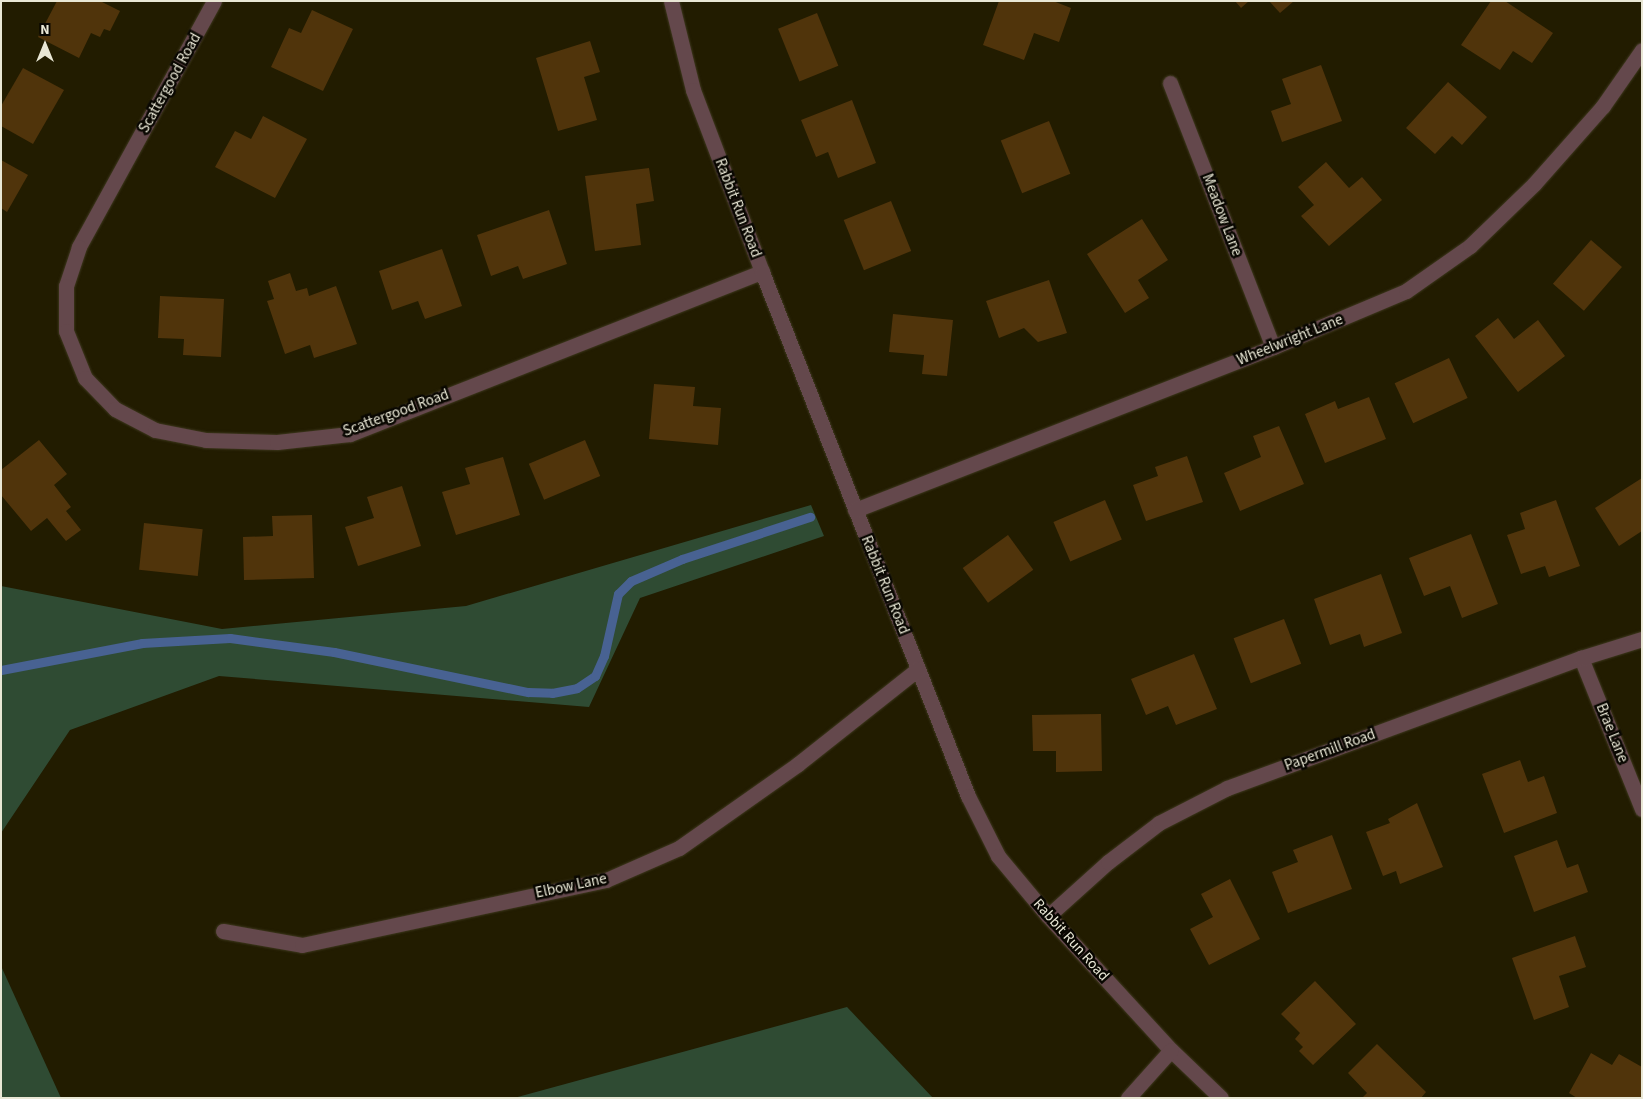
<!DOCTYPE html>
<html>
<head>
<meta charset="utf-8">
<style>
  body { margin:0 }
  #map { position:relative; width:1643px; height:1099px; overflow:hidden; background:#221c00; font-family:"Source Sans 3",sans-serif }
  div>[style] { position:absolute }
  .green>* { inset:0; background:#2f4b33 }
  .stream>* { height:9px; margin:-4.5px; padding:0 4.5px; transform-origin:4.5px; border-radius:4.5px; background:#486292 }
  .building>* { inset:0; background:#50340b; transform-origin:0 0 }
  .roads { filter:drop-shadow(0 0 1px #3e381e) drop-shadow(0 0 1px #3e381e) }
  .minor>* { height:15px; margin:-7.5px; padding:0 7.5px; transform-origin:7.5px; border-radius:7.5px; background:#64484c }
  span { translate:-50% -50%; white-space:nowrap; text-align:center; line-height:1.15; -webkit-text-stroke:5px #090701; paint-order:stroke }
  .street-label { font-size:15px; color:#e9e7d5 }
  .frame { position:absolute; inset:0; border:2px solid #e9e7d5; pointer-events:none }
  .north { position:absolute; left:20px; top:20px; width:50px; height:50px; -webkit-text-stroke:4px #090701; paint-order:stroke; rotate:0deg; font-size:14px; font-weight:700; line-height:20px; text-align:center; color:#e9e7d5 }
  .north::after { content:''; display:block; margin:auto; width:18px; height:22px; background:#e9e7d5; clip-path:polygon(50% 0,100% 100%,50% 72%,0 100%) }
</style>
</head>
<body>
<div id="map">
  <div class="green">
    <div style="clip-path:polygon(811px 505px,824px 536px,640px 598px,589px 707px,219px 676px,70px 730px,1px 833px,1px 586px,222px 629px,466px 606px)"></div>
    <div style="clip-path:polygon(1px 966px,61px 1098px,1px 1098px)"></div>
    <div style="clip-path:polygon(847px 1007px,933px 1098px,514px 1098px)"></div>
  </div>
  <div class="stream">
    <div style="left:1px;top:670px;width:144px;rotate:-10.8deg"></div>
    <div style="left:142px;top:643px;width:88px;rotate:-3.3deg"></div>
    <div style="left:230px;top:638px;width:105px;rotate:7.7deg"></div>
    <div style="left:334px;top:652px;width:198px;rotate:11.7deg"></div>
    <div style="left:528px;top:692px;width:24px;rotate:2deg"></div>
    <div style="left:552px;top:693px;width:25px;rotate:-11deg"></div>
    <div style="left:577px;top:688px;width:22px;rotate:-34deg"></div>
    <div style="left:595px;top:676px;width:22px;rotate:-66deg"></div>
    <div style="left:604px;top:656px;width:64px;rotate:-77.3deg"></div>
    <div style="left:618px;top:594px;width:18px;rotate:-45deg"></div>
    <div style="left:631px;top:581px;width:56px;rotate:-23.3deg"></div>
    <div style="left:682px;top:559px;width:135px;rotate:-18.2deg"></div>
  </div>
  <div class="building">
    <div style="clip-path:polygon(57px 1px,100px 1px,120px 11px,110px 31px,104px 29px,100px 37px,91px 33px,79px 58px,38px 37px)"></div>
    <div style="clip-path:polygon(999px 1px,1053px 1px,1071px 8px,1059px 42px,1034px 33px,1024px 60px,983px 45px)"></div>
    <div style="clip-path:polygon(1235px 1px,1249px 1px,1241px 8px)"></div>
    <div style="clip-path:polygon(1269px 1px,1294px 1px,1280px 13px)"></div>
    <div style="clip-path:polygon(1491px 1px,1505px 1px,1553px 33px,1532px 63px,1513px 51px,1500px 70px,1461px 45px)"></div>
    <div style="clip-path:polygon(312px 10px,353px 29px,323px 91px,271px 67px,289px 28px,301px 33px)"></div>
    <div style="left:817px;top:13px;width:57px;height:42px;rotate:68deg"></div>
    <div style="clip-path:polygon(590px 41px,600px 72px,584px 77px,597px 120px,558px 131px,536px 58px)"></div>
    <div style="clip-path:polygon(1321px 65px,1342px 121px,1282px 142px,1271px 111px,1291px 104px,1282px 79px)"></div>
    <div style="clip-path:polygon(23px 68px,64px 90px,33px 144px,1px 126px,1px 106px)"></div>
    <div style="clip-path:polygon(1448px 82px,1487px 117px,1462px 145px,1452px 136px,1435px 154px,1406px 128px)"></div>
    <div style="clip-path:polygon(852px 100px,876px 163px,838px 178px,828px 152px,816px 157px,801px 120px)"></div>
    <div style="clip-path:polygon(263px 116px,307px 139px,275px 198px,215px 167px,235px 131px,251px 139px)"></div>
    <div style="left:1049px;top:121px;width:57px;height:52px;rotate:68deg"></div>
    <div style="clip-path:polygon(1px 160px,28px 175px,7px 212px,1px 208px)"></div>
    <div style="clip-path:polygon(1326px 162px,1349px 188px,1362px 177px,1382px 200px,1329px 246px,1301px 216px,1314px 205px,1298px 187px)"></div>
    <div style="clip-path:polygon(649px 168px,654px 201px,636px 204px,641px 245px,595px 251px,585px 176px)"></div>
    <div style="left:891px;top:201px;width:54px;height:51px;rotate:68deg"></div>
    <div style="clip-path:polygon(549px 210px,567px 264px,523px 279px,518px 266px,491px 276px,477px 235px)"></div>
    <div style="clip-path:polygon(1142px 219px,1168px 260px,1138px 280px,1149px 298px,1125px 313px,1087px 254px)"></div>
    <div style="left:1591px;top:240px;width:41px;height:58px;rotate:41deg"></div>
    <div style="clip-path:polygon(442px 249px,462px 306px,425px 319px,418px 301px,392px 310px,379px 271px)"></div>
    <div style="clip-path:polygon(290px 273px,296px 291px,307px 288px,309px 296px,336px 286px,357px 344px,314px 358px,310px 345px,285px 354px,267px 301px,274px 299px,268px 281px)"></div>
    <div style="clip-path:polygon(1049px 280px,1067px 333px,1038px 342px,1024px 328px,999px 338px,986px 301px)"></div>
    <div style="clip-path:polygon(160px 296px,224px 299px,221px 357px,183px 355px,184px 339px,158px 338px)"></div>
    <div style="clip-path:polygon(893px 314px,953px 320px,947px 376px,922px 374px,924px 355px,889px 352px)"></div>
    <div style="clip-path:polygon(1498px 318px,1514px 339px,1538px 320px,1565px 356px,1518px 392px,1475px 336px)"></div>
    <div style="left:1449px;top:358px;width:44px;height:60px;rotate:65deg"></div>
    <div style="clip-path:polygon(654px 384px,695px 387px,693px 406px,721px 408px,718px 445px,649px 439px)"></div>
    <div style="clip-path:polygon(1369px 397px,1386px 439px,1325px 463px,1305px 414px,1335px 401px,1338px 409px)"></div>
    <div style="clip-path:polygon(1279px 426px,1304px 484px,1240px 511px,1224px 473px,1261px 457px,1253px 436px)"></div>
    <div style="clip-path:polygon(39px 440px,67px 474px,54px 485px,71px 507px,66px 511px,81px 530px,66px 541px,47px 518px,31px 531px,1px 495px,1px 470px)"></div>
    <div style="left:585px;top:440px;width:39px;height:61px;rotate:67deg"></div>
    <div style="clip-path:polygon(1187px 456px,1203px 502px,1146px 521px,1133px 485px,1158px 476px,1155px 467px)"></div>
    <div style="clip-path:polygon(503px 457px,520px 515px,456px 535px,442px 492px,470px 484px,465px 468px)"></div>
    <div style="clip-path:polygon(1642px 478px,1642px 531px,1619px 546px,1595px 508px)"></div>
    <div style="clip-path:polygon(402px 486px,421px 546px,358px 566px,345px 527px,374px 518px,367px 497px)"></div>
    <div style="left:1105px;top:500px;width:43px;height:56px;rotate:67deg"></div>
    <div style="clip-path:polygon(1556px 500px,1580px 566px,1549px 577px,1545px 566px,1521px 574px,1507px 535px,1525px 529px,1520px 513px)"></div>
    <div style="clip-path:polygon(312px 515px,314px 578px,244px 580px,243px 537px,273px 536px,272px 516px)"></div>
    <div style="left:144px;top:523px;width:59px;height:47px;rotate:6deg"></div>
    <div style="clip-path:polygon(1471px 534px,1498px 604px,1462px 618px,1450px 586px,1424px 596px,1409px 558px)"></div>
    <div style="left:1008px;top:535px;width:43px;height:56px;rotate:54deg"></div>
    <div style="clip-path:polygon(1381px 574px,1402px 633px,1364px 647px,1360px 634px,1330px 645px,1314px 599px)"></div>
    <div style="left:1284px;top:619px;width:48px;height:54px;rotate:69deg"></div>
    <div style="clip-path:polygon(1194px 654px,1217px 709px,1176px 725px,1168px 706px,1146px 715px,1131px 679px)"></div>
    <div style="clip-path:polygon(1101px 714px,1102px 771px,1056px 772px,1056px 751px,1033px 751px,1032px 715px)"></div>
    <div style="clip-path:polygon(1520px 760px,1528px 782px,1544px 776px,1557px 813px,1504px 833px,1482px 774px)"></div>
    <div style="clip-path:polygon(1417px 803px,1443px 867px,1400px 884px,1396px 871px,1383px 876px,1366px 832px,1390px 823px,1388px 819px)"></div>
    <div style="clip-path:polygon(1332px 835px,1352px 889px,1288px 913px,1272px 872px,1298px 862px,1293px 850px)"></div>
    <div style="clip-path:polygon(1557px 840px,1567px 868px,1578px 864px,1588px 892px,1534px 912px,1514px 856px)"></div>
    <div style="clip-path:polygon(1230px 879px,1260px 939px,1209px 965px,1190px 929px,1213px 917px,1201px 894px)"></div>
    <div style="clip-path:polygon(1575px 936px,1586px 967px,1559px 976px,1569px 1007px,1534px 1020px,1512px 958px)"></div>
    <div style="clip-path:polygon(1315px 981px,1356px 1024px,1313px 1065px,1299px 1051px,1303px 1047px,1295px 1039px,1300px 1033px,1281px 1014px)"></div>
    <div style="clip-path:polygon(1377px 1044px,1426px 1092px,1421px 1098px,1362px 1098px,1367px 1093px,1348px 1073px)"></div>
    <div style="clip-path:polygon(1591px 1053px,1612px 1065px,1619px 1054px,1642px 1067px,1642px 1098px,1577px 1098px,1569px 1093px)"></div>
  </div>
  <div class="roads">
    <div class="minor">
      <div style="left:214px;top:1px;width:281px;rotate:118.8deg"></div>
      <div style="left:79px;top:247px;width:41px;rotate:108.4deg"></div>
      <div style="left:66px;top:286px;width:45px;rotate:90deg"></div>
      <div style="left:66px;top:331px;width:51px;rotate:68deg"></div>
      <div style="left:85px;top:378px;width:43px;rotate:45.9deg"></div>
      <div style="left:115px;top:409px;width:45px;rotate:27.7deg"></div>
      <div style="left:155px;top:430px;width:52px;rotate:11.1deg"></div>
      <div style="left:206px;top:440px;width:71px;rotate:1.6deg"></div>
      <div style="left:277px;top:442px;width:73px;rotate:-6.3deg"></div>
      <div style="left:350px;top:434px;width:443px;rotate:-21.5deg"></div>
      <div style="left:671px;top:1px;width:92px;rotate:76.1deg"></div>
      <div style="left:693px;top:90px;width:195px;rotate:69.2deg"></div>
      <div style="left:762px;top:272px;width:563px;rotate:68.54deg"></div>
      <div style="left:968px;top:796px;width:67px;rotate:63.4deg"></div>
      <div style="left:998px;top:856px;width:78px;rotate:50.2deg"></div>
      <div style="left:1048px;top:916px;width:182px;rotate:47.5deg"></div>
      <div style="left:1171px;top:1050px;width:69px;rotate:43.8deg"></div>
      <div style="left:1170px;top:83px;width:283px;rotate:68.7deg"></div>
      <div style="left:855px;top:510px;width:449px;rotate:-21.3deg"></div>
      <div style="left:1273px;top:347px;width:144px;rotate:-22.8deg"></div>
      <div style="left:1406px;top:291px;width:78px;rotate:-35.1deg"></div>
      <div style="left:1470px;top:246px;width:89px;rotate:-44.1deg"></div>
      <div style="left:1534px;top:184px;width:104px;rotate:-48.5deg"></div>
      <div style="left:1603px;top:106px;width:68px;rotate:-55.1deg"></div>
      <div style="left:1581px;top:658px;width:163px;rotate:68deg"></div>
      <div style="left:1048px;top:916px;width:81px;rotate:-42deg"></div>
      <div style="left:1108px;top:862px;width:64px;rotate:-37.4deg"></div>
      <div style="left:1159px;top:823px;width:76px;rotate:-27.2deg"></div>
      <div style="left:1227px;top:788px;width:377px;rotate:-20.2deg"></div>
      <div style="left:1581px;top:658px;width:64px;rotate:-17.3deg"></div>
      <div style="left:223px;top:931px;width:80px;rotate:10deg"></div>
      <div style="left:302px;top:945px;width:311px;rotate:-12.1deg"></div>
      <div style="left:606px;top:880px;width:80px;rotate:-23.7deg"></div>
      <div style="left:679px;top:848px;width:146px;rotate:-35.2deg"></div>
      <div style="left:798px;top:764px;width:153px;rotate:-38.4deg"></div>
      <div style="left:1128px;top:1098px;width:64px;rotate:-48.1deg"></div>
    </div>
  </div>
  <div class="street-label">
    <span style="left:170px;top:83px;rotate:-61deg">Scattergood Road</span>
    <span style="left:738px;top:208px;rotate:69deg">Rabbit Run Road</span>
    <span style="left:1222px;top:215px;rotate:69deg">Meadow Lane</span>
    <span style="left:1290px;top:340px;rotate:-22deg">Wheelwright Lane</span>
    <span style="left:396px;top:413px;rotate:-20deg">Scattergood Road</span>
    <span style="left:885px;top:585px;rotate:68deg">Rabbit Run Road</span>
    <span style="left:1612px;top:733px;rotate:68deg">Brae Lane</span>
    <span style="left:1330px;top:750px;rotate:-20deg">Papermill Road</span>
    <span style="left:571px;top:886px;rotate:-12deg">Elbow Lane</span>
    <span style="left:1071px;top:940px;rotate:48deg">Rabbit Run Road</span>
  </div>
  <div class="frame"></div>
  <div class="north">N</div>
</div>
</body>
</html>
